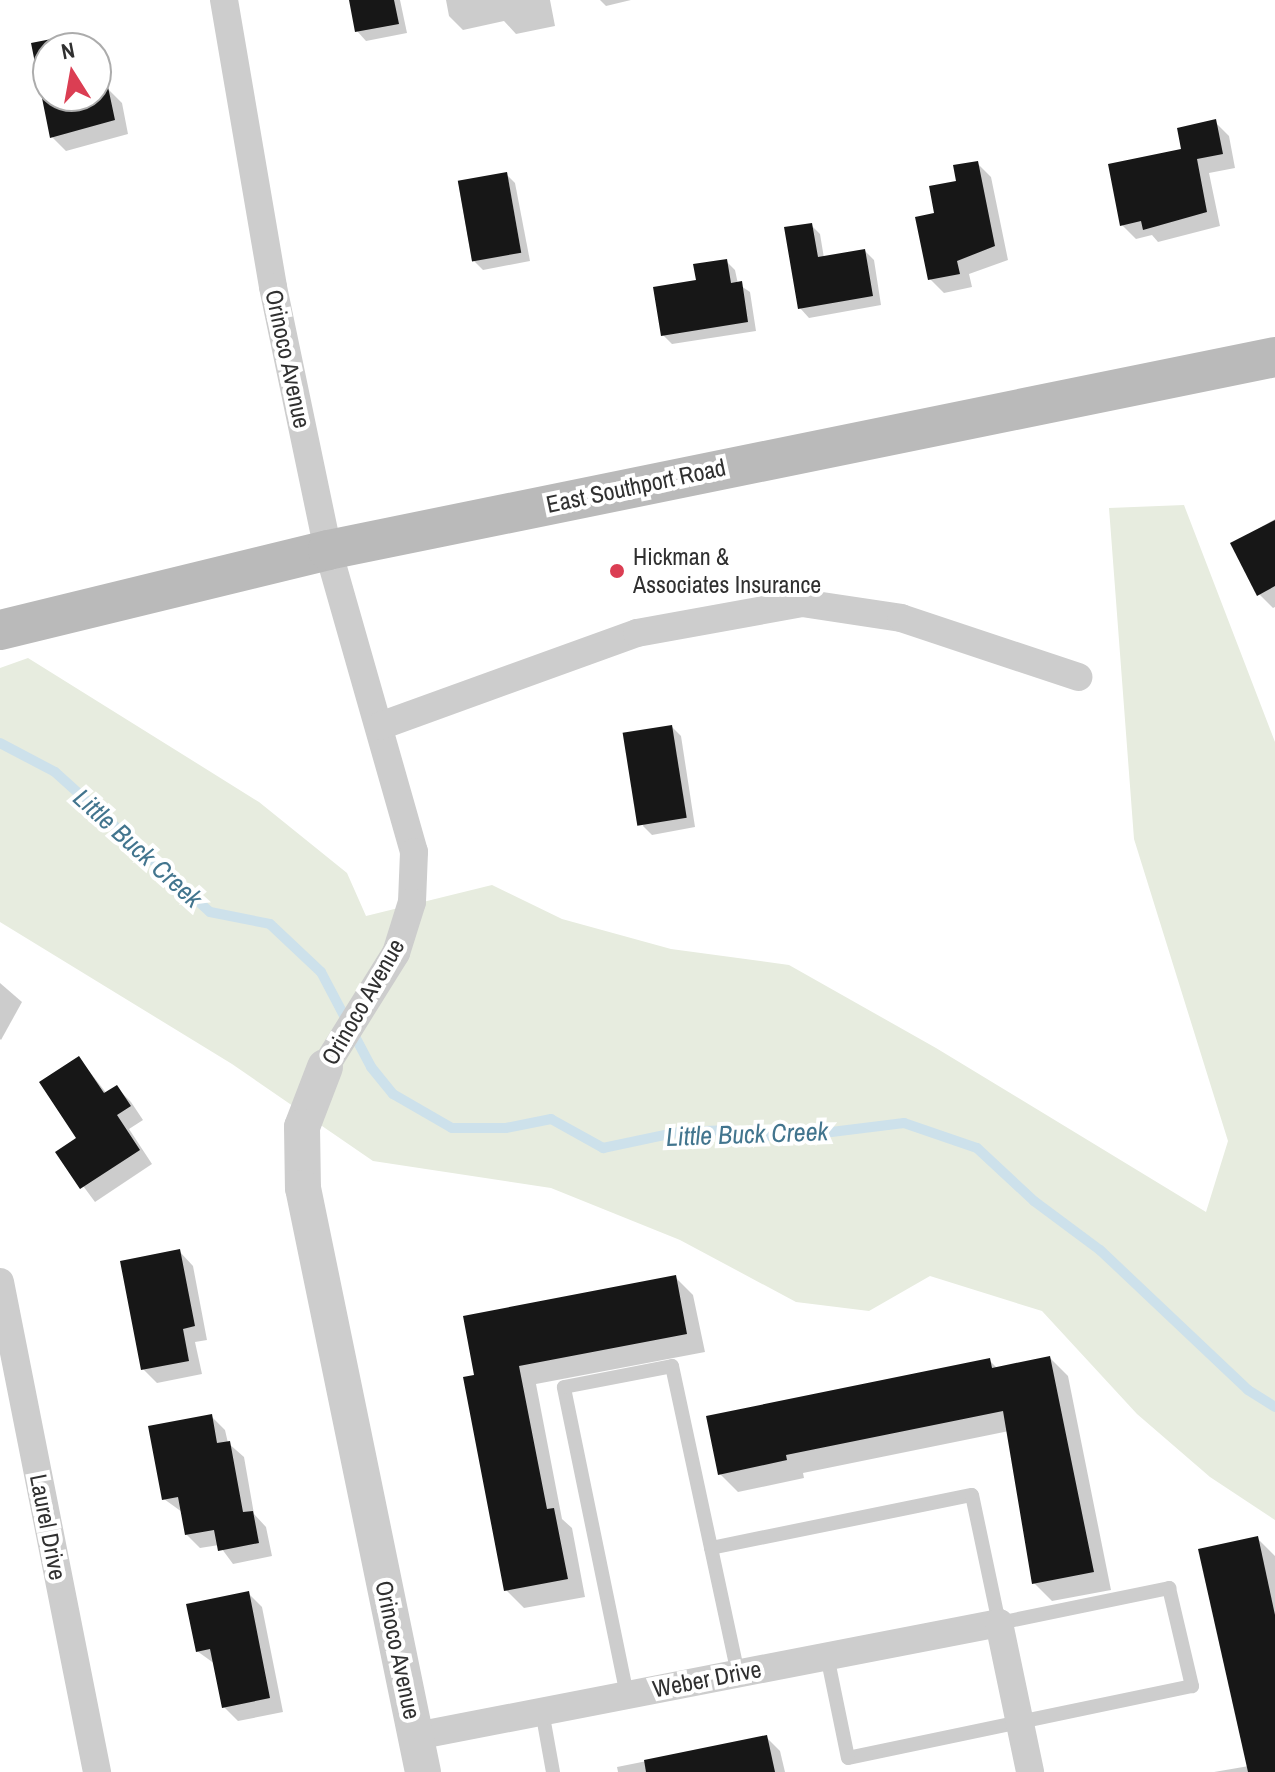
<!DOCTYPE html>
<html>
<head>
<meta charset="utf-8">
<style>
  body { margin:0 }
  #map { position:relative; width:1275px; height:1772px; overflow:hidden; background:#fff; font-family:"Archivo Narrow",sans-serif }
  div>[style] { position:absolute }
  .green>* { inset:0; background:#e7ecdf }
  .shadow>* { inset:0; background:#0003 }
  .stream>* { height:10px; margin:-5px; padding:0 5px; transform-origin:5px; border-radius:5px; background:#cde1eb }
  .building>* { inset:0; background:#171717; transform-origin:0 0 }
  .service>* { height:14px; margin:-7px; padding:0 7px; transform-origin:7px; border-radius:7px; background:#cdcdcd }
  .minor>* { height:28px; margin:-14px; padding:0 14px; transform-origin:14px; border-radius:14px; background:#cdcdcd }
  .tertiary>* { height:36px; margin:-18px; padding:0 18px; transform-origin:18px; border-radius:18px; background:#cdcdcd }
  .secondary>* { height:40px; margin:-20px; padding:0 20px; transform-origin:20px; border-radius:20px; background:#bababa }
  .dots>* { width:22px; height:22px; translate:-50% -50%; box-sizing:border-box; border:4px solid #fff; border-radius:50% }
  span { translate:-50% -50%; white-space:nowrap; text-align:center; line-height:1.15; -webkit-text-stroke:8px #fff; paint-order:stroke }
  .street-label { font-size:24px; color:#303030 }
  .poi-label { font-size:24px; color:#303030 }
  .left { translate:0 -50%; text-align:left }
  .water-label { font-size:26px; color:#42758e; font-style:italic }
  .north { position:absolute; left:32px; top:32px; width:80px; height:80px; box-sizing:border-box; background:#fff; border:2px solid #acacac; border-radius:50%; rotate:349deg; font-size:22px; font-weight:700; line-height:32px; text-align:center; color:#303030 }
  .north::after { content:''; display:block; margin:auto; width:28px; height:36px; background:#db3e53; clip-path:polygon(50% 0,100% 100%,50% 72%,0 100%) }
</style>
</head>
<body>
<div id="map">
  <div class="green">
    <div style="clip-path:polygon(1184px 505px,1275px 742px,1275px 1520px,1210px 1477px,1137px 1414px,1042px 1311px,930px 1276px,869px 1311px,796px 1302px,680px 1240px,551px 1188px,373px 1161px,232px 1064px,0 922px,0 668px,28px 658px,259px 802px,347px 873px,366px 916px,492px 885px,562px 919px,671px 949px,789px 965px,936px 1048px,1206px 1212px,1228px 1141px,1134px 839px,1109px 508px)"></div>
  </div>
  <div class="shadow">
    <div style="clip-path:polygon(351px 0,400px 0,407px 33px,366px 41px,357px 31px)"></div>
    <div style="clip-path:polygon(446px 0,550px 0,555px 26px,516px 34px,504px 21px,463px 30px,449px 16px)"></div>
    <div style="clip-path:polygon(600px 0,631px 0,606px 6px)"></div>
    <div style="clip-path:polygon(76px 37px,87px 48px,48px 48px,48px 96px,96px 96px,96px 81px,98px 91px,108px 89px,122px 103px,128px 134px,66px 151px,52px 137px,33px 45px)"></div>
    <div style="clip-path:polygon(1215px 122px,1229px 136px,1235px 168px,1209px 173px,1220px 226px,1158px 242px,1152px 235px,1136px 239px,1122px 225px,1183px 150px)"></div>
    <div style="clip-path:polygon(977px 163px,991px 177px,1008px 260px,969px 274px,972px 287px,944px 293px,930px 279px,937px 214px)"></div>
    <div style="clip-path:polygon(506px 174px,515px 183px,530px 261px,483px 270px,474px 261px)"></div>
    <div style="clip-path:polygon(811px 225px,820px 234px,824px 258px,865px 251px,874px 260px,881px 305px,809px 318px,800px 308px)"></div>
    <div style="clip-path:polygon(726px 261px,735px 270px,738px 284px,750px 292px,756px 331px,672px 344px,663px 335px,698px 282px)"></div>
    <div style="clip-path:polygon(1275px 519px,1275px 607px,1273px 608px,1259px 594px,1232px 544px)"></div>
    <div style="clip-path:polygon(672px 727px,681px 736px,695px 827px,652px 835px,643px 826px)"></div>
    <div style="clip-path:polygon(0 983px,22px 1002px,1px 1040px,0 1039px)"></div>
    <div style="clip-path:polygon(79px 1058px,107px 1094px,117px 1088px,131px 1102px,143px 1120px,129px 1129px,152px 1164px,95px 1202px,58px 1152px,79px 1139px)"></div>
    <div style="clip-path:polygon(180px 1252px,193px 1266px,207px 1340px,195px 1342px,202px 1374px,157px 1383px,143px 1369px)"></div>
    <div style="clip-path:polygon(675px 1277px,693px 1295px,705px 1352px,536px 1384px,562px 1519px,572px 1528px,585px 1597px,524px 1608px,506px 1590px,477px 1377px)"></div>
    <div style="clip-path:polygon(1050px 1358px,1068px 1376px,1111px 1590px,1052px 1601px,1034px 1583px,1009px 1431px,803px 1473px,804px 1478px,738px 1492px,720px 1474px,989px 1360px,998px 1369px)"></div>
    <div style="clip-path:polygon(211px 1416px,225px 1430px,228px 1443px,244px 1457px,254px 1514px,266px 1527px,272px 1556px,233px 1564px,219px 1545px,200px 1548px,186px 1534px,182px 1512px,164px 1499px)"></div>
    <div style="clip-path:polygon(1258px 1539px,1275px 1556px,1275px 1772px,1214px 1772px,1249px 1766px)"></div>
    <div style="clip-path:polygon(248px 1593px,262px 1607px,283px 1712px,238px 1721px,224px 1707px,215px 1664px,197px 1651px)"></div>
    <div style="clip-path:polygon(766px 1737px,780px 1751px,785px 1772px,618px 1772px,617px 1767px)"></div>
  </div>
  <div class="stream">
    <div style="left:0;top:743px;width:62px;rotate:27.8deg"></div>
    <div style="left:55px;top:772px;width:209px;rotate:42.1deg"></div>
    <div style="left:210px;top:912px;width:61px;rotate:11.3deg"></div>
    <div style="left:270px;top:924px;width:70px;rotate:43.3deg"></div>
    <div style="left:321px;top:972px;width:107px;rotate:62.2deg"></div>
    <div style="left:371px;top:1067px;width:35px;rotate:51deg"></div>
    <div style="left:393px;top:1094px;width:68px;rotate:30deg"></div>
    <div style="left:452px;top:1128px;width:54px"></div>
    <div style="left:506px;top:1128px;width:46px;rotate:-11.3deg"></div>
    <div style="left:551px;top:1119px;width:60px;rotate:29.1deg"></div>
    <div style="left:603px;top:1148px;width:78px;rotate:-11.9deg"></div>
    <div style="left:679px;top:1132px;width:51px;rotate:-2.2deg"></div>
    <div style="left:730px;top:1130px;width:54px;rotate:8.6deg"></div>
    <div style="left:783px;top:1138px;width:122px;rotate:-7.1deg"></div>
    <div style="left:904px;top:1123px;width:77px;rotate:18.9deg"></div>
    <div style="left:977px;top:1148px;width:78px;rotate:42.9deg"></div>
    <div style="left:1034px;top:1201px;width:82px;rotate:36.6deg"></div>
    <div style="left:1100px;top:1250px;width:204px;rotate:43.4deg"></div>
    <div style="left:1248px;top:1390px;width:32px;rotate:32deg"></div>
  </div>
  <div class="building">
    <div style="clip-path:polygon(349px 0,394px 0,399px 24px,355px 32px)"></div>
    <div style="clip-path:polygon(77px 34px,79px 48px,48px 48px,48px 96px,96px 96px,96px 89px,108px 87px,115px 120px,50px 138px,31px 43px)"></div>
    <div style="clip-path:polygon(1216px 119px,1223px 154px,1197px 159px,1207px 212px,1143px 230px,1141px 221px,1120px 226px,1108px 164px,1181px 149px,1177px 128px)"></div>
    <div style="clip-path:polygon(978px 161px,995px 246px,957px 261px,960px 274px,928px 280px,915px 217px,934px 213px,929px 186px,956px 181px,953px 165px)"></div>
    <div style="left:507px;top:172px;width:82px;height:50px;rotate:80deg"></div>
    <div style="clip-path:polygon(812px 223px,818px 257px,865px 249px,873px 296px,798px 309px,784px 227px)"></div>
    <div style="clip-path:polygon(727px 259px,731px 283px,742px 281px,748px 322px,661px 336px,653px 287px,696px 280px,693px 264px)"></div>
    <div style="clip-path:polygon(1275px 520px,1275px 586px,1257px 596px,1230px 543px)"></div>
    <div style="left:672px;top:725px;width:94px;height:50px;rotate:81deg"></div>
    <div style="clip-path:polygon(79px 1056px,104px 1093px,117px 1085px,131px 1106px,117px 1115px,140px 1150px,80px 1189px,55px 1152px,76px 1138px,39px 1082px)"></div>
    <div style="clip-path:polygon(180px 1249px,195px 1326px,183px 1329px,189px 1361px,141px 1370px,120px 1261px)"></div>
    <div style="clip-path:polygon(676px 1275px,687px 1334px,519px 1366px,547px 1509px,554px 1508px,568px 1579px,504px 1591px,463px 1377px,474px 1375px,463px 1316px)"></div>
    <div style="clip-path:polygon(1050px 1356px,1094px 1572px,1032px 1584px,1003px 1411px,786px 1455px,787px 1460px,718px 1475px,706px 1416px,990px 1358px,992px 1368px)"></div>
    <div style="clip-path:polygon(212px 1414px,217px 1443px,230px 1441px,243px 1512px,253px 1511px,259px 1543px,218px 1551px,214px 1530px,185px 1535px,178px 1497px,162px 1500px,148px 1426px)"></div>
    <div style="clip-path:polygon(1258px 1536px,1275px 1615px,1275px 1772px,1248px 1772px,1198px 1549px)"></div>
    <div style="clip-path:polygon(249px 1591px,270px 1698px,222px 1708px,210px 1649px,196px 1652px,186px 1604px)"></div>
    <div style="clip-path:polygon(767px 1735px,775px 1772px,646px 1772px,644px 1760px)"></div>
  </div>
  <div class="service">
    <div style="left:711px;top:1548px;width:266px;rotate:-11.5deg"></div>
    <div style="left:972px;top:1495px;width:131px;rotate:78.1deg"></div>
    <div style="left:999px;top:1623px;width:174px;rotate:-11.6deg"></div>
    <div style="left:1169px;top:1588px;width:101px;rotate:76.8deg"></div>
    <div style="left:1192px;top:1686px;width:351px;rotate:168.2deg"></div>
    <div style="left:848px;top:1758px;width:104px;rotate:-101.6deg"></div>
    <div style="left:627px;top:1695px;width:314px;rotate:-101.6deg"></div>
    <div style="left:564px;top:1387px;width:110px;rotate:-11deg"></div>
    <div style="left:672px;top:1366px;width:315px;rotate:77.9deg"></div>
    <div style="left:542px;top:1711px;width:62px;rotate:79.8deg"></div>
  </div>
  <div class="minor">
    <div style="left:224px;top:0;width:291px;rotate:80.3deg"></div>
    <div style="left:273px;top:287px;width:269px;rotate:78.2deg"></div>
    <div style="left:328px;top:550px;width:314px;rotate:74.1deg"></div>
    <div style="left:414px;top:852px;width:50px;rotate:92.3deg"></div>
    <div style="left:412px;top:902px;width:53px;rotate:107.4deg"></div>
    <div style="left:396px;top:953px;width:134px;rotate:121.9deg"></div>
    <div style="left:380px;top:726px;width:273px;rotate:-19.9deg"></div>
    <div style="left:637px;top:633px;width:168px;rotate:-10.3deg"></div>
    <div style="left:802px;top:603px;width:100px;rotate:8.6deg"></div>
    <div style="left:901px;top:618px;width:187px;rotate:18.4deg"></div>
    <div style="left:0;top:1282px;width:500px;rotate:78.8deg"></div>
    <div style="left:416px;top:1736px;width:594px;rotate:-10.97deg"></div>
    <div style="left:999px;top:1623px;width:152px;rotate:78.2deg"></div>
  </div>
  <div class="tertiary">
    <div style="left:325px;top:1067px;width:64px;rotate:111deg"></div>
    <div style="left:302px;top:1127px;width:61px;rotate:89.1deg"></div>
    <div style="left:303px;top:1188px;width:596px;rotate:78.39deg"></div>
  </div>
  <div class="secondary">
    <div style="left:0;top:630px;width:338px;rotate:-13.7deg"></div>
    <div style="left:328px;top:550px;width:966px;rotate:-11.52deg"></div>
  </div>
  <div class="dots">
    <div style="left:617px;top:571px;background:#db3e53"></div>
  </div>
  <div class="street-label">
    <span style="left:288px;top:359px;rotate:78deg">Orinoco Avenue</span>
    <span style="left:636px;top:486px;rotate:-12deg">East Southport Road</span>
    <span style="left:363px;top:1002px;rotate:-60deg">Orinoco Avenue</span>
    <span style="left:48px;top:1527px;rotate:79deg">Laurel Drive</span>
    <span style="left:398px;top:1650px;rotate:78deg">Orinoco Avenue</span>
    <span style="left:707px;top:1679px;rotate:-11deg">Weber Drive</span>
  </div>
  <div class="poi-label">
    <span class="left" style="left:633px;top:571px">Hickman &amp;<br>Associates Insurance</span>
  </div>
  <div class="water-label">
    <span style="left:138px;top:848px;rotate:42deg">Little Buck Creek</span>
    <span style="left:747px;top:1134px;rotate:-2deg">Little Buck Creek</span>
  </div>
  <div class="north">N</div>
</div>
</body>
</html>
